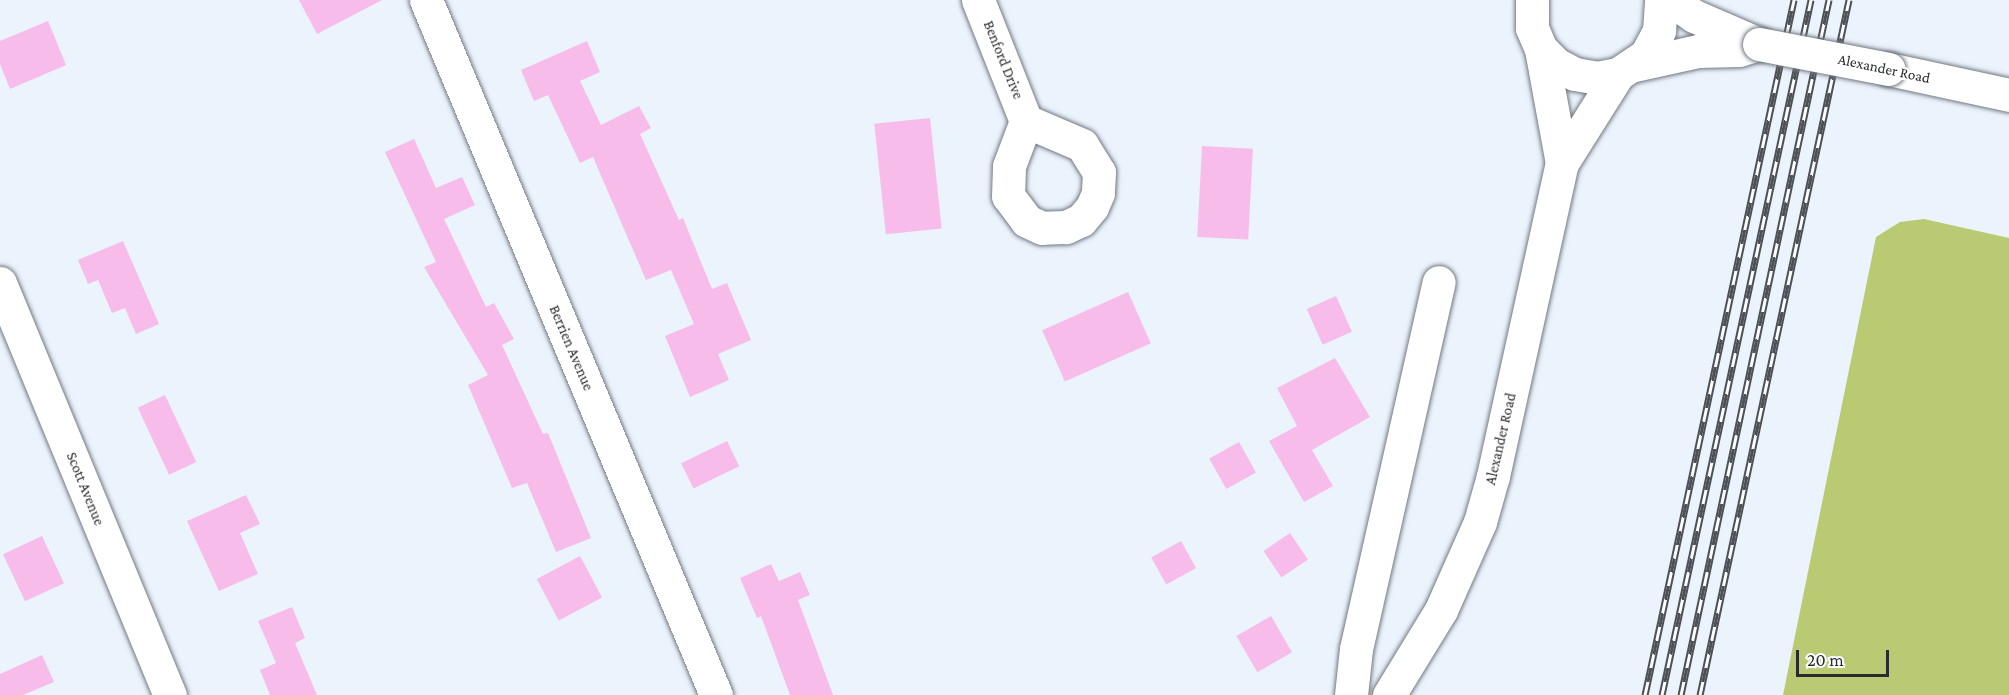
<!DOCTYPE html>
<html>
<head>
<meta charset="utf-8">
<style>
  body { margin:0 }
  #map { position:relative; width:2009px; height:695px; overflow:hidden; background:#ebf3fc; font-family:"Crimson Pro",serif }
  div>[style] { position:absolute }
  .forest>* { inset:0; background:#baca73 }
  .building>* { inset:0; background:#f8bcea; transform-origin:0 0 }
  .roads { filter:drop-shadow(0 0 2px #727981) drop-shadow(0 0 2px #727981) }
  .minor>* { height:33px; margin:-16.5px; padding:0 16.5px; transform-origin:16.5px; border-radius:16.5px; background:#fff }
  .rail>* { height:7px; margin-top:-3.5px; transform-origin:0; background:repeating-linear-gradient(90deg,#fff 0 14px,#4d5155 0 28px); box-sizing:border-box; border-block:2px solid #4d5155 }
  .bridges { filter:drop-shadow(0 0 2px #727981) drop-shadow(0 0 2px #727981) }
  .minor-bridge>* { height:33px; margin:-16.5px; padding:0 16.5px; transform-origin:16.5px; border-radius:16.5px; background:#fff }
  span { translate:-50% -50%; white-space:nowrap; text-align:center; line-height:1.15; -webkit-text-stroke:4.5px #fff; paint-order:stroke }
  .street-label { font-size:15px; color:#292c2f }
  .scale { position:absolute; left:1796px; top:650px; width:93px; height:27px; box-sizing:border-box; border:3px solid #292c2f; border-top:0; padding-left:8px; font-size:18px; line-height:21px; white-space:nowrap; color:#292c2f; -webkit-text-stroke:4px #fff; paint-order:stroke }
</style>
</head>
<body>
<div id="map">
  <div class="forest">
    <div style="clip-path:polygon(1924px 219px,2009px 238px,2009px 695px,1783px 695px,1876px 237px,1900px 222px)"></div>
  </div>
  <div class="building">
    <div style="clip-path:polygon(299px 0,382px 0,317px 34px)"></div>
    <div style="clip-path:polygon(48px 21px,66px 65px,10px 89px,0 64px,0 41px)"></div>
    <div style="clip-path:polygon(587px 41px,600px 72px,580px 81px,601px 125px,639px 106px,651px 128px,640px 134px,679px 220px,683px 218px,712px 289px,727px 283px,751px 340px,718px 354px,729px 380px,690px 397px,665px 336px,694px 324px,671px 270px,646px 280px,593px 157px,580px 163px,548px 95px,534px 101px,521px 70px)"></div>
    <div style="left:930px;top:118px;width:111px;height:56px;rotate:84deg"></div>
    <div style="clip-path:polygon(414px 139px,436px 188px,462px 177px,475px 205px,444px 219px,486px 307px,494px 303px,514px 339px,502px 345px,543px 434px,548px 433px,591px 538px,556px 552px,527px 483px,512px 488px,468px 385px,488px 375px,424px 267px,436px 262px,385px 152px)"></div>
    <div style="left:1202px;top:146px;width:51px;height:91px;rotate:3deg"></div>
    <div style="clip-path:polygon(123px 241px,159px 324px,136px 334px,125px 308px,112px 313px,98px 280px,88px 284px,78px 260px)"></div>
    <div style="left:1128px;top:292px;width:56px;height:94px;rotate:66deg"></div>
    <div style="left:1336px;top:296px;width:39px;height:32px;rotate:66deg"></div>
    <div style="clip-path:polygon(1335px 358px,1370px 417px,1312px 450px,1333px 486px,1304px 502px,1269px 441px,1297px 426px,1277px 388px)"></div>
    <div style="left:165px;top:395px;width:74px;height:30px;rotate:65deg"></div>
    <div style="left:727px;top:441px;width:28px;height:51px;rotate:64deg"></div>
    <div style="left:1239px;top:442px;width:35px;height:34px;rotate:61deg"></div>
    <div style="clip-path:polygon(246px 495px,260px 524px,240px 533px,258px 574px,219px 591px,187px 521px)"></div>
    <div style="left:1290px;top:533px;width:32px;height:32px;rotate:56deg"></div>
    <div style="left:42px;top:536px;width:52px;height:43px;rotate:65deg"></div>
    <div style="left:1181px;top:541px;width:31px;height:34px;rotate:61deg"></div>
    <div style="left:580px;top:556px;width:47px;height:49px;rotate:62deg"></div>
    <div style="clip-path:polygon(771px 564px,779px 581px,800px 572px,810px 595px,798px 600px,833px 695px,790px 695px,761px 616px,757px 618px,740px 578px)"></div>
    <div style="clip-path:polygon(292px 607px,305px 638px,295px 643px,317px 695px,270px 695px,260px 670px,276px 663px,258px 621px)"></div>
    <div style="left:1271px;top:616px;width:42px;height:40px;rotate:60deg"></div>
    <div style="clip-path:polygon(42px 655px,54px 682px,23px 695px,0 695px,0 674px)"></div>
  </div>
  <div class="roads">
    <div class="minor">
      <div style="left:426px;top:0;width:753px;rotate:67.35deg"></div>
      <div style="left:978px;top:0;width:130px;rotate:68.4deg"></div>
      <div style="left:1532px;top:0;width:28px;rotate:90deg"></div>
      <div style="left:1532px;top:28px;width:23px;rotate:67deg"></div>
      <div style="left:1541px;top:49px;width:21px;rotate:45deg"></div>
      <div style="left:1556px;top:64px;width:21px;rotate:28deg"></div>
      <div style="left:1575px;top:74px;width:22px;rotate:10deg"></div>
      <div style="left:1597px;top:78px;width:21px;rotate:-11deg"></div>
      <div style="left:1618px;top:74px;width:34px;rotate:-34deg"></div>
      <div style="left:1646px;top:55px;width:27px;rotate:-62deg"></div>
      <div style="left:1659px;top:31px;width:31px;rotate:-86deg"></div>
      <div style="left:1671px;top:0;width:28px;rotate:35deg"></div>
      <div style="left:1694px;top:16px;width:71px;rotate:23.3deg"></div>
      <div style="left:1541px;top:49px;width:116px;rotate:79.6deg"></div>
      <div style="left:1635px;top:65px;width:65px;rotate:-12.5deg"></div>
      <div style="left:1698px;top:51px;width:41px;rotate:-1.4deg"></div>
      <div style="left:1739px;top:50px;width:21px;rotate:-17deg"></div>
      <div style="left:1889px;top:69px;width:123px;rotate:12.2deg"></div>
      <div style="left:1026px;top:121px;width:61px;rotate:23.2deg"></div>
      <div style="left:1082px;top:145px;width:32px;rotate:58deg"></div>
      <div style="left:1099px;top:172px;width:21px;rotate:93deg"></div>
      <div style="left:1098px;top:193px;width:15px;rotate:113deg"></div>
      <div style="left:1092px;top:207px;width:17px;rotate:130deg"></div>
      <div style="left:1081px;top:220px;width:17px;rotate:155deg"></div>
      <div style="left:1066px;top:227px;width:24px;rotate:178deg"></div>
      <div style="left:1042px;top:228px;width:17px;rotate:-155deg"></div>
      <div style="left:1027px;top:221px;width:31px;rotate:-127deg"></div>
      <div style="left:1008px;top:196px;width:30px;rotate:-88deg"></div>
      <div style="left:1009px;top:166px;width:48px;rotate:-69.3deg"></div>
      <div style="left:0;top:283px;width:446px;rotate:67.6deg"></div>
      <div style="left:1351px;top:695px;width:46px;rotate:-83.8deg"></div>
      <div style="left:1356px;top:649px;width:376px;rotate:-77.3deg"></div>
      <div style="left:1389px;top:695px;width:100px;rotate:-58.5deg"></div>
      <div style="left:1441px;top:610px;width:96px;rotate:-66.1deg"></div>
      <div style="left:1480px;top:522px;width:48px;rotate:-74.2deg"></div>
      <div style="left:1493px;top:476px;width:321px;rotate:-77.6deg"></div>
      <div style="left:1562px;top:163px;width:105px;rotate:-57.8deg"></div>
    </div>
  </div>
  <div class="rail">
    <div style="left:1645px;top:695px;width:711px;rotate:-77.9deg"></div>
    <div style="left:1662px;top:695px;width:711px;rotate:-77.9deg"></div>
    <div style="left:1681px;top:695px;width:711px;rotate:-77.98deg"></div>
    <div style="left:1700px;top:695px;width:711px;rotate:-77.9deg"></div>
  </div>
  <div class="bridges">
    <div class="minor-bridge">
      <div style="left:1759px;top:44px;width:132px;rotate:10.9deg"></div>
    </div>
  </div>
  <div class="street-label">
    <span style="left:1003px;top:60px;rotate:68deg">Benford Drive</span>
    <span style="left:1884px;top:69px;rotate:12deg">Alexander Road</span>
    <span style="left:571px;top:348px;rotate:67deg">Berrien Avenue</span>
    <span style="left:1501px;top:439px;rotate:-77deg">Alexander Road</span>
    <span style="left:85px;top:489px;rotate:68deg">Scott Avenue</span>
  </div>
  <div class="scale">20 m</div>
</div>
</body>
</html>
